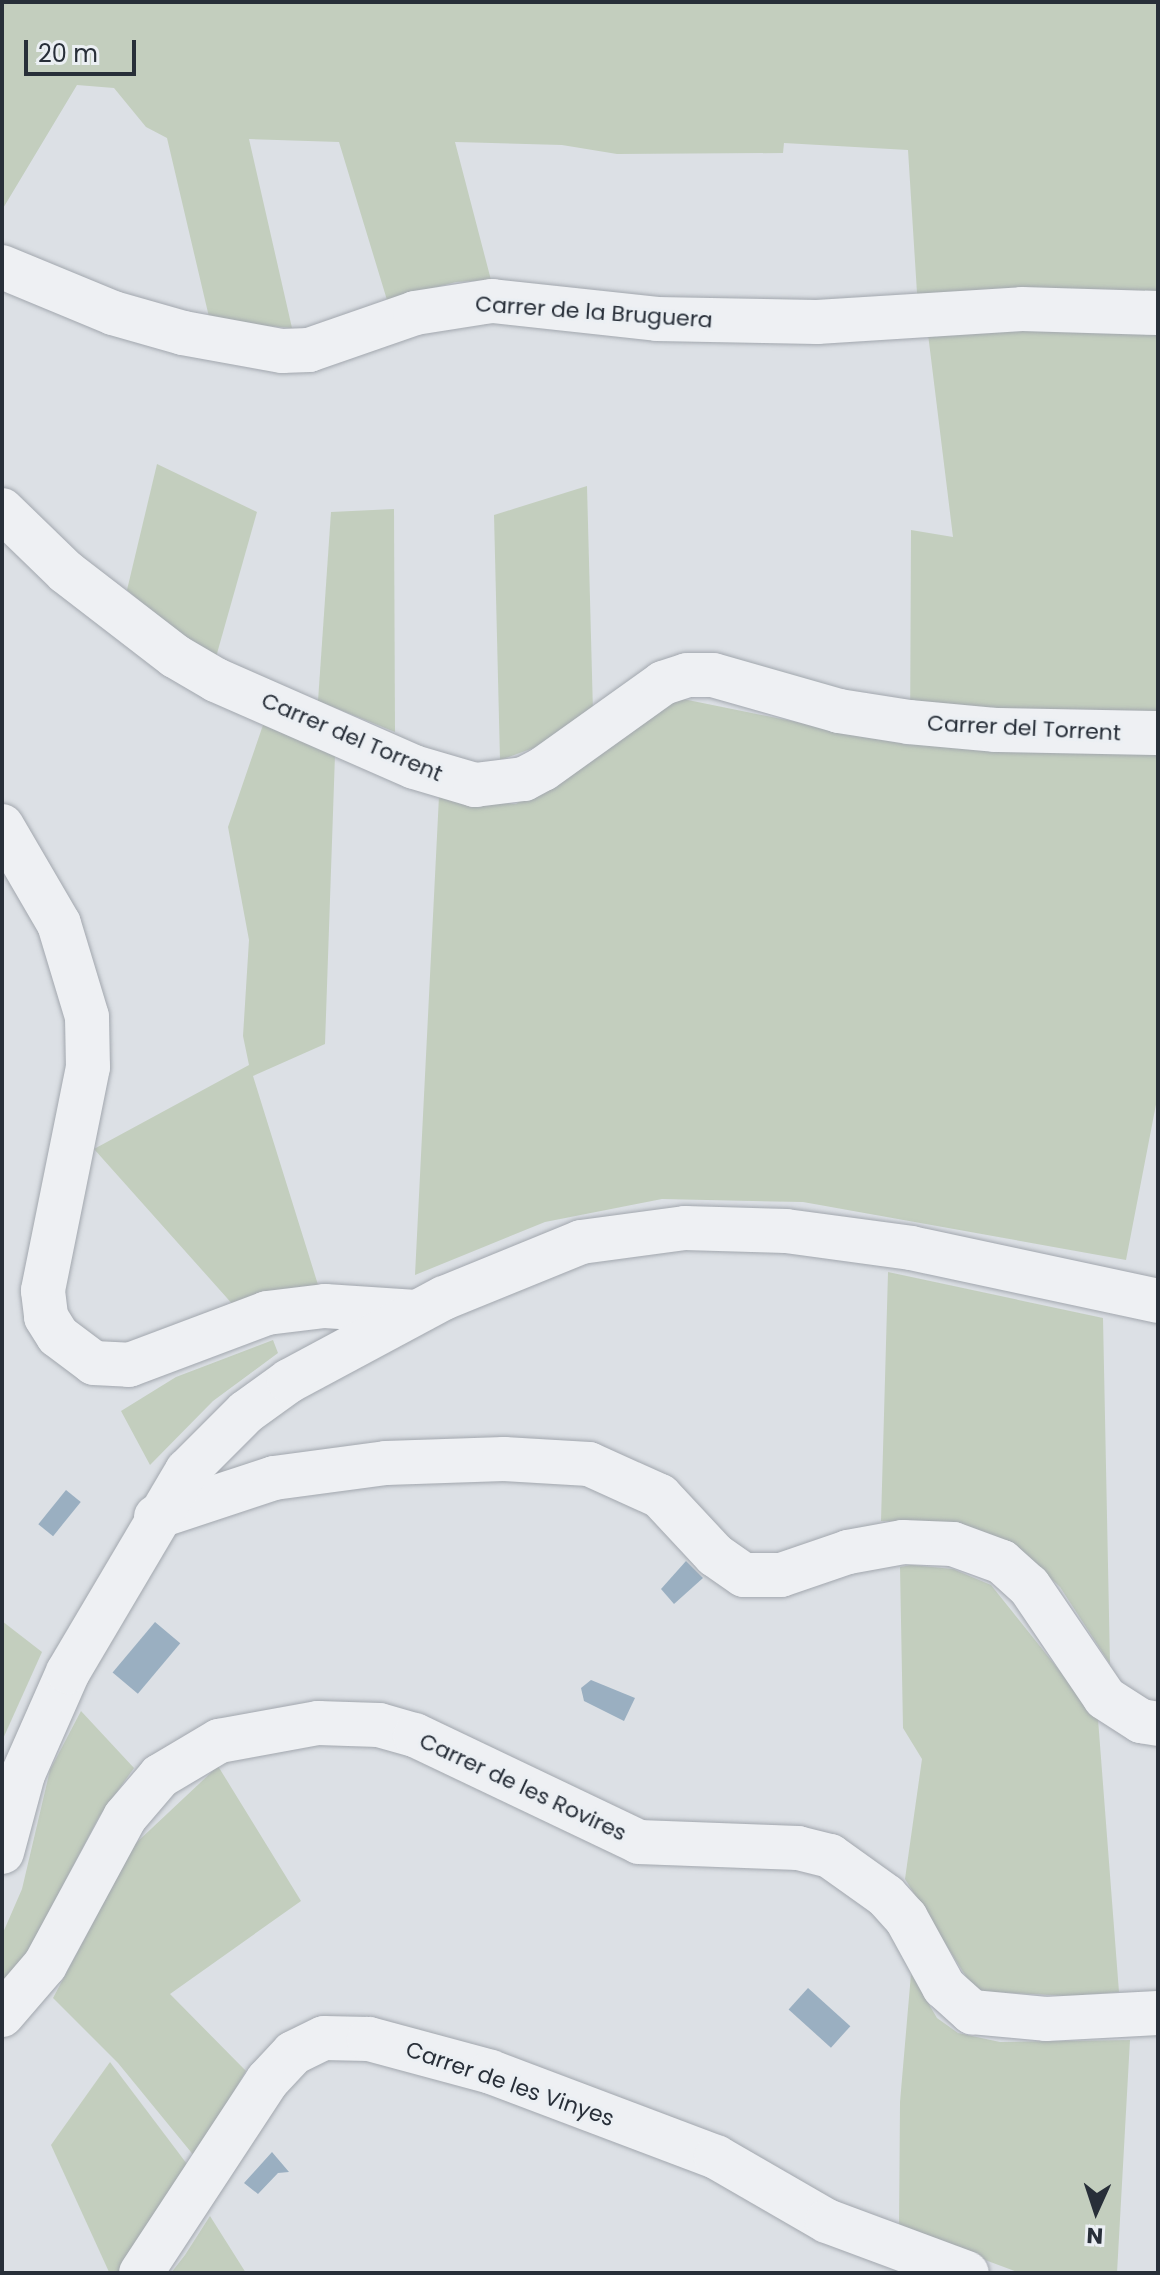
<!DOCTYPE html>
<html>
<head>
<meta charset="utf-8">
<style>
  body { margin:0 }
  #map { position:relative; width:1160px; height:2275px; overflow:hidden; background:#dce0e5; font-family:Poppins,sans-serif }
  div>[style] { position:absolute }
  .green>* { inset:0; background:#c3cebe }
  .water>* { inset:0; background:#9aafc1; transform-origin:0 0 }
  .roads { filter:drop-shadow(0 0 2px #a2a7ae) drop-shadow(0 0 2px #a2a7ae) }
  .street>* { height:44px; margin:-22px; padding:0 22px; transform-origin:22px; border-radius:22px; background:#eef0f3 }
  span { translate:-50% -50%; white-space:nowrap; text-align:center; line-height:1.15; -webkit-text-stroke:6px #ebeff3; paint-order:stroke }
  .street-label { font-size:22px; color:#282f39 }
  .frame { position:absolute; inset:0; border:4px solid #282f39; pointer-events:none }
  .north { position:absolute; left:1056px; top:2171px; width:80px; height:80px; -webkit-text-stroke:6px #ebeff3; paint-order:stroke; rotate:183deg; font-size:22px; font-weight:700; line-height:32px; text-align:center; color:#282f39 }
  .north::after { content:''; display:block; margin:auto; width:28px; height:36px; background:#282f39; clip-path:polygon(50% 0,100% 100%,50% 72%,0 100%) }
  .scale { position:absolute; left:24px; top:40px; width:112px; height:36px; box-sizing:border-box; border:4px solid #282f39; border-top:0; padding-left:10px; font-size:24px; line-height:28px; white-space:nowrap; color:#282f39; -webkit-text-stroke:6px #ebeff3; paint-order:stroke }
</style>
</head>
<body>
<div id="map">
  <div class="green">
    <div style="clip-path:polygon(2px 2px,1158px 2px,1158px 1094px,1126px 1260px,803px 1202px,662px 1199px,545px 1222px,415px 1275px,439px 796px,516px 804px,673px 697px,910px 745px,911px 530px,953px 537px,928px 334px,917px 293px,908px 150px,784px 143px,783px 153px,617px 154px,562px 145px,455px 142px,491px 280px,456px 282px,387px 300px,339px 142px,249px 139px,292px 328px,233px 323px,209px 317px,167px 138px,146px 127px,114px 88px,77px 85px,2px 210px)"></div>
    <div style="clip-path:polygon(157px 464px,257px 512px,216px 657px,189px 644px,127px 590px)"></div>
    <div style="clip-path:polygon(587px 486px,593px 712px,539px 746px,500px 760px,494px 515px)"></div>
    <div style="clip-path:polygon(394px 509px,395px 732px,318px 701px,331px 512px)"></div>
    <div style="clip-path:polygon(263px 725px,335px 755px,325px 1044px,253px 1076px,319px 1288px,235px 1307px,94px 1149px,249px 1065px,243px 1036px,249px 940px,228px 827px)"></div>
    <div style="clip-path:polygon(888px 1272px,1103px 1318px,1110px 1664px,1060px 1587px,1021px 1550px,954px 1523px,881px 1521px)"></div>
    <div style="clip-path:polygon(273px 1340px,278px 1353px,213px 1401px,150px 1465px,121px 1411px,176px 1377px)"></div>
    <div style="clip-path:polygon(911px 1565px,953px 1569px,991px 1585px,1098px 1719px,1119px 1992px,1070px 1996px,975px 1991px,905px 1879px,922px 1759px,903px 1728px,900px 1567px)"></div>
    <div style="clip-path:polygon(2px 1621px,42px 1652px,2px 1741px)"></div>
    <div style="clip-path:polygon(81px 1711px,134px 1768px,99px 1817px,19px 1968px,2px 1988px,2px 1935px,22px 1889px,50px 1770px)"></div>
    <div style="clip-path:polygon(218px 1766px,301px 1901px,170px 1994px,246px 2071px,195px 2157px,118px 2063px,53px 1998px,135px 1844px)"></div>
    <div style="clip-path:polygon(911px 1974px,937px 2018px,958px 2033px,1000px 2042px,1130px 2040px,1117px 2273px,1020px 2273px,899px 2228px,900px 2102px)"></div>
    <div style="clip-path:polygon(110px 2062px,190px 2168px,118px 2273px,109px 2272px,51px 2145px)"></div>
    <div style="clip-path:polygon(210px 2216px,246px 2273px,171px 2273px,185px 2255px)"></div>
  </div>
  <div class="water">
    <div style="left:66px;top:1490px;width:19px;height:44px;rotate:39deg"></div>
    <div style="clip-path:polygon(686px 1561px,703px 1578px,674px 1604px,661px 1589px)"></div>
    <div style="left:155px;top:1622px;width:33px;height:66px;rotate:40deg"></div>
    <div style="clip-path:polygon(591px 1680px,635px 1698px,624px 1721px,584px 1701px,581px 1688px)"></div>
    <div style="left:808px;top:1988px;width:57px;height:29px;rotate:42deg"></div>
    <div style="clip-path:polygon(272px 2152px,289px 2172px,278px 2173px,258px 2194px,244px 2183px)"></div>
  </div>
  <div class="roads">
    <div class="street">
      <div style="left:2px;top:267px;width:120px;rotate:22.5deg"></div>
      <div style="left:113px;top:313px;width:73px;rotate:15.9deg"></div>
      <div style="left:183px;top:333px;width:101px;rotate:10.3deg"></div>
      <div style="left:282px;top:351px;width:27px;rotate:-2deg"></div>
      <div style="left:309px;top:350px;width:112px;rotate:-19.2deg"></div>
      <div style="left:415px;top:313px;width:78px;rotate:-8.9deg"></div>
      <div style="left:492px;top:301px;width:166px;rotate:6.2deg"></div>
      <div style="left:657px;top:319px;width:160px;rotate:1.1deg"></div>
      <div style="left:817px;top:322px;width:205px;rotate:-3.6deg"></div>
      <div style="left:1022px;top:309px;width:136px;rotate:1.7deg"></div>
      <div style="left:2px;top:510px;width:89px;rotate:44.1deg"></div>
      <div style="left:66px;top:572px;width:138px;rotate:37.6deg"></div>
      <div style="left:175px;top:656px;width:48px;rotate:30.3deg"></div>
      <div style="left:216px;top:680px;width:216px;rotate:23.7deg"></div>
      <div style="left:414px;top:767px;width:64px;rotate:16.4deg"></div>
      <div style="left:475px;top:785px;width:49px;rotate:-7deg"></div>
      <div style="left:524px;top:779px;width:21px;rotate:-28deg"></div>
      <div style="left:543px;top:769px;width:148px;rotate:-35.6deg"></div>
      <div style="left:663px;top:683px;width:25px;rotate:-18deg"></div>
      <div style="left:687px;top:675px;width:26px"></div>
      <div style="left:713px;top:675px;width:131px;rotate:15.9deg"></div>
      <div style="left:839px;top:711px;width:71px;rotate:8.9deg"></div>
      <div style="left:909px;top:722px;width:86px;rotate:5.3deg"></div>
      <div style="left:995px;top:730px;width:163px;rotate:1.1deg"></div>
      <div style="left:2px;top:826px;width:113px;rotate:59.8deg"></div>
      <div style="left:59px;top:924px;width:97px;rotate:73.2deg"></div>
      <div style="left:87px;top:1017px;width:50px;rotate:88.9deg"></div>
      <div style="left:88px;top:1067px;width:228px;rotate:101.4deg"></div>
      <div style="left:43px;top:1291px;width:26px;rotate:83deg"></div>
      <div style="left:46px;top:1317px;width:22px;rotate:58deg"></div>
      <div style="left:58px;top:1336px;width:45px;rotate:36.9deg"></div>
      <div style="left:94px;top:1363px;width:35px;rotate:3deg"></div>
      <div style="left:129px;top:1365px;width:147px;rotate:-20.6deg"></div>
      <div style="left:267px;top:1313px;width:58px;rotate:-6.9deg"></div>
      <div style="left:325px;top:1306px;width:91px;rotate:3.8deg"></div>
      <div style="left:156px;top:1517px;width:124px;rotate:-18.3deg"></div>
      <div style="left:274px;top:1478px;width:113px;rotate:-7.6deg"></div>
      <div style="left:386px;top:1463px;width:118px;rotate:-1.9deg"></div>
      <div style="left:504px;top:1459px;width:85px;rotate:3.4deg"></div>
      <div style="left:589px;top:1464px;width:78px;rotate:24.3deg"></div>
      <div style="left:660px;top:1496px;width:81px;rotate:47deg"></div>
      <div style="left:715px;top:1555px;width:35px;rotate:35deg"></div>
      <div style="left:744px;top:1575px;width:37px"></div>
      <div style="left:781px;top:1575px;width:71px;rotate:-18.9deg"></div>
      <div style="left:848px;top:1552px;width:56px;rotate:-10.3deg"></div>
      <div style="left:903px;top:1542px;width:50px;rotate:2.3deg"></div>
      <div style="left:953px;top:1544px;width:52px;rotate:20.2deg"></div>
      <div style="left:1002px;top:1562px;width:36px;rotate:42deg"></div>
      <div style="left:1029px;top:1586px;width:135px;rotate:55.8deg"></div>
      <div style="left:1105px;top:1698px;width:43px;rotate:32.6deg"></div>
      <div style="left:1141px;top:1721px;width:17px;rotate:10deg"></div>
      <div style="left:2px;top:1852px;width:81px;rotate:-74.9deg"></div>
      <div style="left:23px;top:1774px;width:111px;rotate:-66.2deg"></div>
      <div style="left:68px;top:1672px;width:234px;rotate:-59.4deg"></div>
      <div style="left:187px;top:1471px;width:83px;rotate:-45deg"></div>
      <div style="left:246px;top:1412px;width:53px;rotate:-35.8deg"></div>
      <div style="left:289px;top:1381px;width:176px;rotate:-28.2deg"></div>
      <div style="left:444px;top:1298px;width:148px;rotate:-22.2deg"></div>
      <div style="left:581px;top:1242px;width:105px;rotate:-7.7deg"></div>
      <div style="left:685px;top:1228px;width:101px;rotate:1.7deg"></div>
      <div style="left:786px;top:1231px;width:126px;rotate:7.7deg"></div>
      <div style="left:911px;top:1248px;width:253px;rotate:12.1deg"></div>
      <div style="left:2px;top:2015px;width:66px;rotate:-49.3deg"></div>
      <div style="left:45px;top:1965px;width:168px;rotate:-61.6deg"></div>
      <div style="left:125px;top:1817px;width:54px;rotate:-49.5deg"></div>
      <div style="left:160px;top:1776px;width:69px;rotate:-30.7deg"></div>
      <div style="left:219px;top:1741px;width:101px;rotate:-10.3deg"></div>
      <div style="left:318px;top:1723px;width:61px;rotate:1.9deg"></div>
      <div style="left:379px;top:1725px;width:37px;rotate:16deg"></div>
      <div style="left:415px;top:1735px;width:248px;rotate:25.5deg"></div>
      <div style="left:639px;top:1842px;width:159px;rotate:2.2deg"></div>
      <div style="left:798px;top:1848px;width:33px;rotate:14deg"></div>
      <div style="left:830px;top:1856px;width:69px;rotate:35.5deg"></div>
      <div style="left:886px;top:1896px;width:30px;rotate:48deg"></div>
      <div style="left:906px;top:1918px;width:79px;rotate:61.2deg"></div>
      <div style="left:944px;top:1987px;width:38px;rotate:42deg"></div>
      <div style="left:972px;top:2012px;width:74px;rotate:5.4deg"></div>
      <div style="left:1046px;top:2019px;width:112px;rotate:-3.1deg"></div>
      <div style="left:141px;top:2273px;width:230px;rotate:-56.7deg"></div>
      <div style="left:267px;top:2081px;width:38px;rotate:-47deg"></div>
      <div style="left:293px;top:2053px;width:34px;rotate:-26deg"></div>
      <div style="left:324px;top:2038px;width:45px;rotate:1.3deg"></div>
      <div style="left:369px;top:2039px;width:126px;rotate:15.1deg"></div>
      <div style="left:491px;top:2072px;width:241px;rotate:20.7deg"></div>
      <div style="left:716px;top:2157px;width:128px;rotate:30deg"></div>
      <div style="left:827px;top:2221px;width:149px;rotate:20.4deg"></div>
    </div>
  </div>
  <div class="street-label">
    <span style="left:594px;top:312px;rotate:4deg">Carrer de la Bruguera</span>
    <span style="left:1024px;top:728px;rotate:3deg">Carrer del Torrent</span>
    <span style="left:352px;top:737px;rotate:23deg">Carrer del Torrent</span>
    <span style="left:523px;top:1787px;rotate:25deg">Carrer de les Rovires</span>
    <span style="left:510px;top:2084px;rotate:19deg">Carrer de les Vinyes</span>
  </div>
  <div class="frame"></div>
  <div class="north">N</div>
  <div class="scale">20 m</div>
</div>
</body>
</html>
